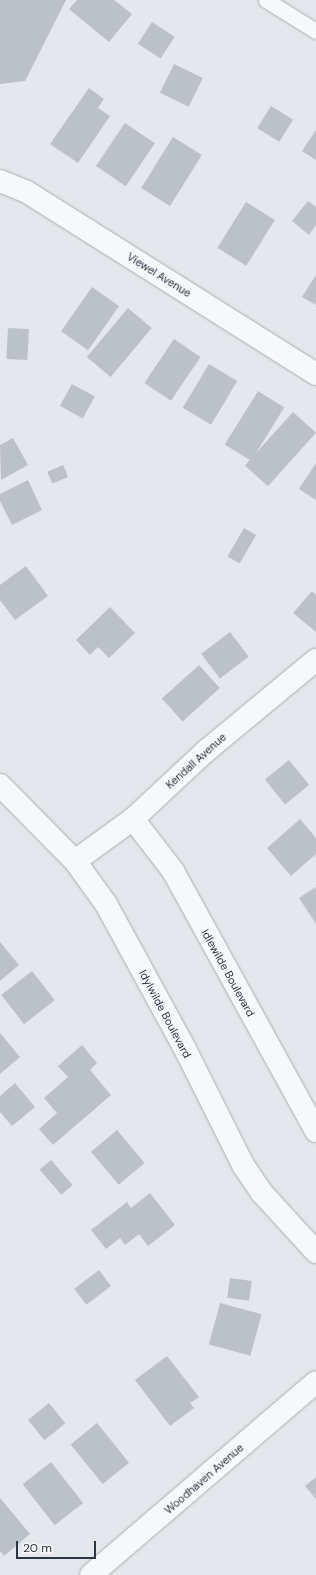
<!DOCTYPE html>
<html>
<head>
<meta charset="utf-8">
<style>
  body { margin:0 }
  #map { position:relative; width:316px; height:1575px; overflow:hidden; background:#e4e7eb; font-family:"DM Sans",sans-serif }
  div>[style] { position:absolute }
  .building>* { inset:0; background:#bcc1c8; transform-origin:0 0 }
  .roads { filter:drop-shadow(0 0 1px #a9aeb5) drop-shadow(0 0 1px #a9aeb5) }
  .service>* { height:15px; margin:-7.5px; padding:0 7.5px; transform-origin:7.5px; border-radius:7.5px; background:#f7f8fa }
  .minor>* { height:22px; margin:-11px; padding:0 11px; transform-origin:11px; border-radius:11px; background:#f7f8fa }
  span { translate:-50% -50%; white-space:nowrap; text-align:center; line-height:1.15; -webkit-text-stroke:3px #f4f6f9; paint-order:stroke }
  .street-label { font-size:11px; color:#2c3543 }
  .scale { position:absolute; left:16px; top:1541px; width:80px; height:18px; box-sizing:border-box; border:2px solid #2c3543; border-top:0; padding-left:5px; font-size:12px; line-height:14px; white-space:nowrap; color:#2c3543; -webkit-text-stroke:3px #f4f6f9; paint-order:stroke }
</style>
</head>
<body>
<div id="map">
  <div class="building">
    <div style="clip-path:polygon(0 0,66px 0,25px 81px,0 84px)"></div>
    <div style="clip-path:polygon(77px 0,114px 0,132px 14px,109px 42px,69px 9px)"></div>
    <div style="left:152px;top:22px;width:27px;height:26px;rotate:33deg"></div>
    <div style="left:174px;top:64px;width:32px;height:32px;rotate:26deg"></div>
    <div style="clip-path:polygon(89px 88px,104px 99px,98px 108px,110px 116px,78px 163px,50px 144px)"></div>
    <div style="left:271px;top:106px;width:26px;height:26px;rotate:32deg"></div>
    <div style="left:125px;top:123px;width:36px;height:52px;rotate:34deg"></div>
    <div style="clip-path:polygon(316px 130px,316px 160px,302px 151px)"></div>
    <div style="left:173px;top:137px;width:34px;height:60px;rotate:32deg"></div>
    <div style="clip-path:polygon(308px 201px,316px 207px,316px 225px,309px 235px,292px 221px)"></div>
    <div style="left:246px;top:202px;width:34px;height:54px;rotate:32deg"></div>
    <div style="clip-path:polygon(316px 275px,316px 305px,302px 297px)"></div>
    <div style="left:92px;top:287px;width:33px;height:54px;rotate:35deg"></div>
    <div style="left:128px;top:308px;width:31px;height:64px;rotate:40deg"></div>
    <div style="left:8px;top:328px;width:21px;height:31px;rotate:3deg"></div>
    <div style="left:174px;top:339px;width:32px;height:53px;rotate:34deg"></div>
    <div style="left:209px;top:364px;width:33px;height:51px;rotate:31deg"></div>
    <div style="left:72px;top:384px;width:26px;height:25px;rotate:29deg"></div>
    <div style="left:258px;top:391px;width:31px;height:63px;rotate:32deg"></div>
    <div style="left:293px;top:412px;width:31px;height:72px;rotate:42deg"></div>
    <div style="clip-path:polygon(13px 438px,28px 465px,1px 480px,0 445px)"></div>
    <div style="clip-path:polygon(316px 463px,316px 500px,299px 489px)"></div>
    <div style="left:63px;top:465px;width:13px;height:17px;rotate:67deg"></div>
    <div style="clip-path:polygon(28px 480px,42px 510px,12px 525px,0 501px,0 494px)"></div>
    <div style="left:244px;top:528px;width:14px;height:33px;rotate:30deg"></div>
    <div style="clip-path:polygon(26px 566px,48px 596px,15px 620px,0 600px,0 585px)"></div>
    <div style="clip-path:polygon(312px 591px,316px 595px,316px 632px,293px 613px)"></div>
    <div style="clip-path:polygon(110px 607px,135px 633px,109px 658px,98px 647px,90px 655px,76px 640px)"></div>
    <div style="left:230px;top:632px;width:31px;height:36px;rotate:53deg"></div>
    <div style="left:199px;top:665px;width:31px;height:50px;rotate:48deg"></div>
    <div style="left:289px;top:760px;width:32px;height:31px;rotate:51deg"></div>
    <div style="clip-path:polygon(300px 819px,316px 838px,316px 854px,291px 876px,267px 848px)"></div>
    <div style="clip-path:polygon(316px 887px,316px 924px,299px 898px)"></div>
    <div style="clip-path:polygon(0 942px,19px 965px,0 981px)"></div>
    <div style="left:32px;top:971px;width:37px;height:39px;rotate:52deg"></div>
    <div style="clip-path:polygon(0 1033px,20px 1057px,0 1074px)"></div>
    <div style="clip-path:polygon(82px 1045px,97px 1063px,90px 1070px,111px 1095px,53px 1145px,39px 1129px,57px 1113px,44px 1098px,68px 1077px,58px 1066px)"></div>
    <div style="clip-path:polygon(15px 1083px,35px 1107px,12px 1126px,0 1112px,0 1096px)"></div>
    <div style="left:117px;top:1130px;width:43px;height:34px;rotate:50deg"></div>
    <div style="left:51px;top:1160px;width:33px;height:15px;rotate:49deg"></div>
    <div style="clip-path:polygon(150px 1193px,175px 1225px,148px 1246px,139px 1234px,125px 1245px,120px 1238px,106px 1249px,91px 1230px,127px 1202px,131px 1208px)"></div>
    <div style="left:99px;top:1270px;width:20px;height:31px;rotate:53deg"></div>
    <div style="left:230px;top:1278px;width:22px;height:20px;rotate:8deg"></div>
    <div style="left:220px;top:1303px;width:43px;height:43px;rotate:15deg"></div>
    <div style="clip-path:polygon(167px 1356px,199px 1397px,190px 1403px,194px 1408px,170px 1426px,135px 1380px)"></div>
    <div style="left:49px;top:1403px;width:26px;height:27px;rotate:51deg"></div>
    <div style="left:97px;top:1423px;width:51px;height:34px;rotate:51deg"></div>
    <div style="left:51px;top:1462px;width:52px;height:36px;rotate:52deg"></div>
    <div style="clip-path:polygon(316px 1477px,316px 1499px,305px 1486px)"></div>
    <div style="clip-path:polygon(0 1498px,30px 1534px,4px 1556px,0 1551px)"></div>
  </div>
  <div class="roads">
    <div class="service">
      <div style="left:266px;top:0;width:59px;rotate:31.8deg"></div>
    </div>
    <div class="minor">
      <div style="left:0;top:181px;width:29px;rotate:22deg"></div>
      <div style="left:27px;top:192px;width:342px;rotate:32.2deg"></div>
      <div style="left:0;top:785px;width:107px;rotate:45.4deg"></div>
      <div style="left:75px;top:861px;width:53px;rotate:54.2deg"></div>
      <div style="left:106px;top:904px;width:165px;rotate:61.4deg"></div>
      <div style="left:185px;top:1049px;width:130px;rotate:63.4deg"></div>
      <div style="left:243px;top:1165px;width:34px;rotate:56deg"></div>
      <div style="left:262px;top:1193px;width:80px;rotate:47.5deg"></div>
      <div style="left:133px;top:819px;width:66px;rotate:52.4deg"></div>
      <div style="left:173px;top:871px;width:297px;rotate:61.2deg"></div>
      <div style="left:75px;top:861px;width:72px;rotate:-35.9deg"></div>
      <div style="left:133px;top:819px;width:100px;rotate:-43deg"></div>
      <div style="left:206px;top:751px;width:143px;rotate:-39.6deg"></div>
      <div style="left:91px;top:1575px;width:296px;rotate:-40.6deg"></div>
    </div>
  </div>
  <div class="street-label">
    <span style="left:159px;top:275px;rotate:32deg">Viewel Avenue</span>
    <span style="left:196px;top:761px;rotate:-42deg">Kendall Avenue</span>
    <span style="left:228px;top:973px;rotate:61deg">Idlewilde Boulevard</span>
    <span style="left:165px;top:1014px;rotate:62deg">Idylwilde Boulevard</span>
    <span style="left:204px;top:1479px;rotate:-41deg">Woodhaven Avenue</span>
  </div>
  <div class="scale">20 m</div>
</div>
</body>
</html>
